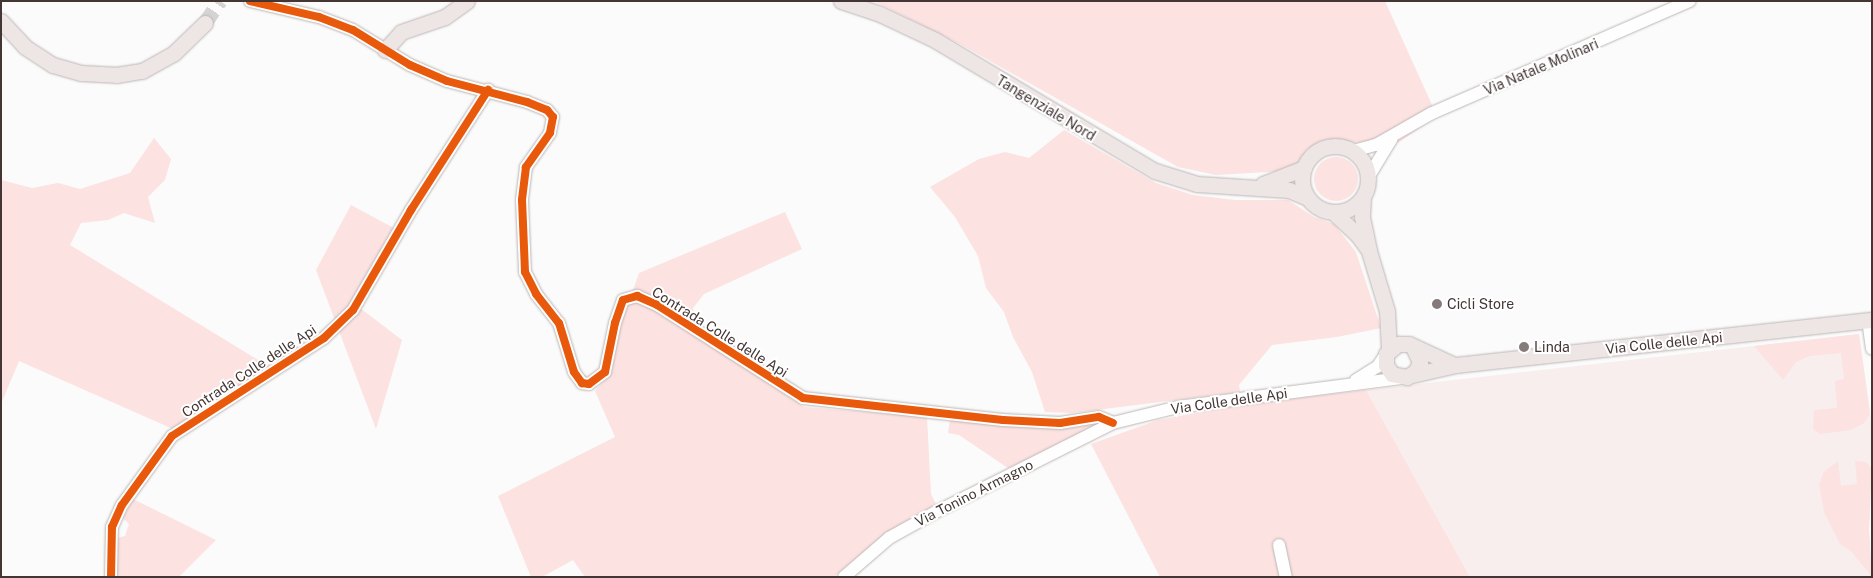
<!DOCTYPE html>
<html>
<head>
<meta charset="utf-8">
<style>
  body { margin:0 }
  #map { position:relative; width:1873px; height:578px; overflow:hidden; background:#fbfbfb; font-family:"Public Sans",sans-serif }
  div>[style] { position:absolute }
  .built>* { inset:0; background:#f8eeed }
  .green>* { inset:0; background:#fce2e1 }
  .round { border-radius:50% }
  .major-tunnel>* { height:15px; margin-top:-7.5px; transform-origin:0; background:repeating-linear-gradient(90deg,#d6d4d3 0 15px,transparent 0 23px) }
  .roads { filter:drop-shadow(0 0 1px #bcb6b5) drop-shadow(0 0 1px #bcb6b5) }
  .minor>* { height:12px; margin:-6px; padding:0 6px; transform-origin:6px; border-radius:6px; background:#fefefe }
  .major>* { height:15px; margin:-7.5px; padding:0 7.5px; transform-origin:7.5px; border-radius:7.5px; background:#eee5e5 }
  .major>.ring { margin:-7.5px; padding:0; box-sizing:content-box; background:none; border:15px solid #eee5e5; border-radius:50% }
  .cycleway>* { height:8px; margin:-4px; padding:0 4px; transform-origin:4px; border-radius:4px; background:#e8590c }
  .dots>* { width:14px; height:14px; translate:-50% -50%; box-sizing:border-box; border:2px solid #fff; border-radius:50% }
  span { translate:-50% -50%; white-space:nowrap; text-align:center; line-height:1.15; -webkit-text-stroke:4px #fff; paint-order:stroke }
  .street-label { font-size:14px; color:#443635 }
  .poi-label { font-size:14px; color:#443635 }
  .left { translate:0 -50%; text-align:left }
  .frame { position:absolute; inset:0; border:2px solid #443635; pointer-events:none }
</style>
</head>
<body>
<div id="map">
  <div class="built">
    <div style="clip-path:polygon(1859px 334px,1872px 425px,1869px 530px,1872px 577px,1470px 577px,1366px 390px)"></div>
  </div>
  <div class="green">
    <div style="clip-path:polygon(874px 1px,1385px 1px,1437px 116px,1398px 143px,1377px 138px,1362px 143px,1324px 140px,1307px 149px,1298px 163px,1283px 171px,1216px 175px,1178px 167px,962px 45px)"></div>
    <div style="clip-path:polygon(1064px 130px,1156px 183px,1193px 195px,1235px 200px,1288px 200px,1314px 217px,1334px 224px,1356px 252px,1381px 328px,1337px 337px,1272px 345px,1239px 385px,1240px 392px,1072px 413px,1045px 412px,1032px 372px,1013px 337px,1004px 312px,986px 288px,978px 256px,955px 217px,930px 187px,979px 159px,1005px 152px,1029px 158px)"></div>
    <div style="clip-path:polygon(154px 138px,171px 159px,165px 180px,148px 197px,155px 223px,124px 213px,108px 220px,81px 223px,70px 245px,271px 368px,173px 429px,19px 361px,1px 404px,1px 180px,32px 188px,58px 183px,80px 189px,130px 173px)"></div>
    <div class="round" style="left:1314px;top:157px;width:44px;height:44px"></div>
    <div style="clip-path:polygon(351px 205px,403px 233px,360px 308px,402px 340px,376px 429px,316px 270px)"></div>
    <div style="clip-path:polygon(785px 212px,802px 249px,704px 294px,693px 308px,694px 320px,687px 328px,804px 407px,927px 417px,931px 494px,936px 504px,882px 537px,834px 577px,585px 577px,573px 560px,542px 577px,531px 577px,498px 496px,615px 437px,595px 391px,612px 372px,619px 330px,639px 273px)"></div>
    <div style="clip-path:polygon(1859px 334px,1870px 414px,1864px 423px,1851px 430px,1820px 434px,1813px 429px,1814px 410px,1837px 408px,1835px 381px,1844px 379px,1841px 353px,1809px 356px,1796px 362px,1783px 380px,1754px 346px)"></div>
    <div style="clip-path:polygon(1366px 390px,1470px 577px,1160px 577px,1091px 444px,1158px 420px,1242px 405px)"></div>
    <div style="clip-path:polygon(950px 419px,1093px 424px,1092px 428px,1059px 445px,1008px 468px,959px 435px,948px 433px)"></div>
    <div style="clip-path:polygon(1838px 461px,1841px 486px,1857px 484px,1855px 461px,1866px 462px,1872px 468px,1869px 530px,1872px 577px,1851px 551px,1840px 544px,1824px 512px,1819px 484px,1824px 472px)"></div>
    <div style="clip-path:polygon(133px 499px,216px 540px,179px 577px,116px 577px,118px 538px,125px 536px,129px 524px,123px 518px)"></div>
  </div>
  <div class="major-tunnel">
    <div style="left:205px;top:23px;width:27px;rotate:-56deg"></div>
  </div>
  <div class="roads">
    <div class="minor">
      <div style="left:250px;top:1px;width:71px;rotate:13.1deg"></div>
      <div style="left:319px;top:17px;width:36px;rotate:21deg"></div>
      <div style="left:353px;top:30px;width:67px;rotate:31.6deg"></div>
      <div style="left:410px;top:65px;width:40px;rotate:23.4deg"></div>
      <div style="left:447px;top:81px;width:83px;rotate:14.7deg"></div>
      <div style="left:527px;top:102px;width:22px;rotate:22deg"></div>
      <div style="left:547px;top:110px;width:9px;rotate:49deg"></div>
      <div style="left:553px;top:117px;width:16px;rotate:101deg"></div>
      <div style="left:550px;top:133px;width:42px;rotate:125.2deg"></div>
      <div style="left:526px;top:167px;width:33px;rotate:97deg"></div>
      <div style="left:522px;top:200px;width:72px;rotate:87.6deg"></div>
      <div style="left:525px;top:272px;width:25px;rotate:63deg"></div>
      <div style="left:536px;top:294px;width:37px;rotate:52deg"></div>
      <div style="left:559px;top:323px;width:51px;rotate:73deg"></div>
      <div style="left:574px;top:372px;width:14px;rotate:54deg"></div>
      <div style="left:582px;top:383px;width:7px;rotate:8deg"></div>
      <div style="left:589px;top:384px;width:20px;rotate:-37deg"></div>
      <div style="left:605px;top:372px;width:50px;rotate:-78.5deg"></div>
      <div style="left:615px;top:323px;width:24px;rotate:-71deg"></div>
      <div style="left:623px;top:300px;width:15px;rotate:-16deg"></div>
      <div style="left:637px;top:296px;width:22px;rotate:24deg"></div>
      <div style="left:657px;top:305px;width:173px;rotate:32.5deg"></div>
      <div style="left:803px;top:398px;width:201px;rotate:6.3deg"></div>
      <div style="left:1003px;top:420px;width:57px;rotate:3deg"></div>
      <div style="left:1060px;top:423px;width:39px;rotate:-9deg"></div>
      <div style="left:1099px;top:417px;width:15px;rotate:23deg"></div>
      <div style="left:1353px;top:151px;width:24px;rotate:-15deg"></div>
      <div style="left:1376px;top:145px;width:64px;rotate:-29.7deg"></div>
      <div style="left:1432px;top:113px;width:281px;rotate:-23.5deg"></div>
      <div style="left:1369px;top:176px;width:44px;rotate:-58.8deg"></div>
      <div style="left:1868px;top:320px;width:29px;rotate:82deg"></div>
      <div style="left:1356px;top:380px;width:26px;rotate:-32deg"></div>
      <div style="left:1378px;top:366px;width:14px;rotate:-56deg"></div>
      <div style="left:1279px;top:545px;width:33px;rotate:78deg"></div>
      <div style="left:111px;top:577px;width:50px;rotate:-88.9deg"></div>
      <div style="left:112px;top:527px;width:24px;rotate:-66deg"></div>
      <div style="left:122px;top:505px;width:85px;rotate:-54.1deg"></div>
      <div style="left:172px;top:436px;width:181px;rotate:-32.8deg"></div>
      <div style="left:324px;top:338px;width:40px;rotate:-44deg"></div>
      <div style="left:353px;top:310px;width:116px;rotate:-59.9deg"></div>
      <div style="left:411px;top:210px;width:143px;rotate:-57.3deg"></div>
      <div style="left:844px;top:577px;width:60px;rotate:-40.9deg"></div>
      <div style="left:889px;top:538px;width:51px;rotate:-29.1deg"></div>
      <div style="left:934px;top:513px;width:200px;rotate:-26.7deg"></div>
      <div style="left:1113px;top:423px;width:67px;rotate:-13.8deg"></div>
      <div style="left:1178px;top:407px;width:225px;rotate:-7.4deg"></div>
    </div>
    <div class="major">
      <div style="left:841px;top:1px;width:41px;rotate:18.4deg"></div>
      <div style="left:880px;top:14px;width:61px;rotate:25.3deg"></div>
      <div style="left:935px;top:40px;width:256px;rotate:30.8deg"></div>
      <div style="left:1155px;top:171px;width:44px;rotate:17.2deg"></div>
      <div style="left:1197px;top:184px;width:92px;rotate:3.7deg"></div>
      <div style="left:1289px;top:190px;width:21px;rotate:23deg"></div>
      <div style="left:1px;top:21px;width:35px;rotate:47deg"></div>
      <div style="left:25px;top:47px;width:33px;rotate:33deg"></div>
      <div style="left:53px;top:65px;width:29px;rotate:16deg"></div>
      <div style="left:81px;top:73px;width:35px;rotate:3deg"></div>
      <div style="left:116px;top:75px;width:26px;rotate:-9deg"></div>
      <div style="left:142px;top:71px;width:37px;rotate:-29deg"></div>
      <div style="left:174px;top:53px;width:43px;rotate:-44.1deg"></div>
      <div style="left:385px;top:50px;width:24px;rotate:-48deg"></div>
      <div style="left:401px;top:32px;width:46px;rotate:-18.8deg"></div>
      <div style="left:445px;top:17px;width:27px;rotate:-36deg"></div>
      <div class="ring" style="left:1302px;top:146px;width:51px;height:51px"></div>
      <div style="left:1263px;top:184px;width:44px;rotate:-21.3deg"></div>
      <div style="left:1363px;top:198px;width:19px;rotate:93deg"></div>
      <div style="left:1362px;top:217px;width:35px;rotate:78deg"></div>
      <div style="left:1369px;top:251px;width:63px;rotate:73.3deg"></div>
      <div style="left:1387px;top:311px;width:39px;rotate:87deg"></div>
      <div style="left:1333px;top:212px;width:33px;rotate:43deg"></div>
      <div style="left:1357px;top:234px;width:17px;rotate:54deg"></div>
      <div style="left:1413px;top:347px;width:17px;rotate:65deg"></div>
      <div style="left:1420px;top:362px;width:10px;rotate:114deg"></div>
      <div style="left:1416px;top:371px;width:11px;rotate:146deg"></div>
      <div style="left:1407px;top:377px;width:15px;rotate:-169deg"></div>
      <div style="left:1392px;top:374px;width:11px;rotate:-124deg"></div>
      <div style="left:1386px;top:365px;width:11px;rotate:-90deg"></div>
      <div style="left:1386px;top:354px;width:16px;rotate:-40deg"></div>
      <div style="left:1398px;top:344px;width:11px"></div>
      <div style="left:1409px;top:344px;width:47px;rotate:24.9deg"></div>
      <div style="left:1412px;top:375px;width:45px;rotate:-12.8deg"></div>
      <div style="left:1456px;top:365px;width:418px;rotate:-6.2deg"></div>
    </div>
  </div>
  <div class="cycleway">
    <div style="left:250px;top:1px;width:71px;rotate:13.1deg"></div>
    <div style="left:319px;top:17px;width:36px;rotate:21deg"></div>
    <div style="left:353px;top:30px;width:67px;rotate:31.6deg"></div>
    <div style="left:410px;top:65px;width:40px;rotate:23.4deg"></div>
    <div style="left:447px;top:81px;width:83px;rotate:14.7deg"></div>
    <div style="left:527px;top:102px;width:22px;rotate:22deg"></div>
    <div style="left:547px;top:110px;width:9px;rotate:49deg"></div>
    <div style="left:553px;top:117px;width:16px;rotate:101deg"></div>
    <div style="left:550px;top:133px;width:42px;rotate:125.2deg"></div>
    <div style="left:526px;top:167px;width:33px;rotate:97deg"></div>
    <div style="left:522px;top:200px;width:72px;rotate:87.6deg"></div>
    <div style="left:525px;top:272px;width:25px;rotate:63deg"></div>
    <div style="left:536px;top:294px;width:37px;rotate:52deg"></div>
    <div style="left:559px;top:323px;width:51px;rotate:73deg"></div>
    <div style="left:574px;top:372px;width:14px;rotate:54deg"></div>
    <div style="left:582px;top:383px;width:7px;rotate:8deg"></div>
    <div style="left:589px;top:384px;width:20px;rotate:-37deg"></div>
    <div style="left:605px;top:372px;width:50px;rotate:-78.5deg"></div>
    <div style="left:615px;top:323px;width:24px;rotate:-71deg"></div>
    <div style="left:623px;top:300px;width:15px;rotate:-16deg"></div>
    <div style="left:637px;top:296px;width:22px;rotate:24deg"></div>
    <div style="left:657px;top:305px;width:173px;rotate:32.5deg"></div>
    <div style="left:803px;top:398px;width:201px;rotate:6.3deg"></div>
    <div style="left:1003px;top:420px;width:57px;rotate:3deg"></div>
    <div style="left:1060px;top:423px;width:39px;rotate:-9deg"></div>
    <div style="left:1099px;top:417px;width:15px;rotate:23deg"></div>
    <div style="left:111px;top:577px;width:50px;rotate:-88.9deg"></div>
    <div style="left:112px;top:527px;width:24px;rotate:-66deg"></div>
    <div style="left:122px;top:505px;width:85px;rotate:-54.1deg"></div>
    <div style="left:172px;top:436px;width:181px;rotate:-32.8deg"></div>
    <div style="left:324px;top:338px;width:40px;rotate:-44deg"></div>
    <div style="left:353px;top:310px;width:116px;rotate:-59.9deg"></div>
    <div style="left:411px;top:210px;width:143px;rotate:-57.3deg"></div>
  </div>
  <div class="dots">
    <div style="left:1437px;top:304px;background:#847b7a"></div>
    <div style="left:1524px;top:347px;background:#847b7a"></div>
  </div>
  <div class="street-label">
    <span style="left:1541px;top:67px;rotate:-23deg">Via Natale Molinari</span>
    <span style="left:1046px;top:108px;rotate:31deg">Tangenziale Nord</span>
    <span style="left:720px;top:332px;rotate:32deg">Contrada Colle delle Api</span>
    <span style="left:1664px;top:343px;rotate:-6deg">Via Colle delle Api</span>
    <span style="left:249px;top:371px;rotate:-33deg">Contrada Colle delle Api</span>
    <span style="left:1229px;top:401px;rotate:-8deg">Via Colle delle Api</span>
    <span style="left:974px;top:493px;rotate:-27deg">Via Tonino Armagno</span>
  </div>
  <div class="poi-label">
    <span class="left" style="left:1447px;top:304px">Cicli Store</span>
    <span class="left" style="left:1534px;top:347px">Linda</span>
  </div>
  <div class="frame"></div>
</div>
</body>
</html>
